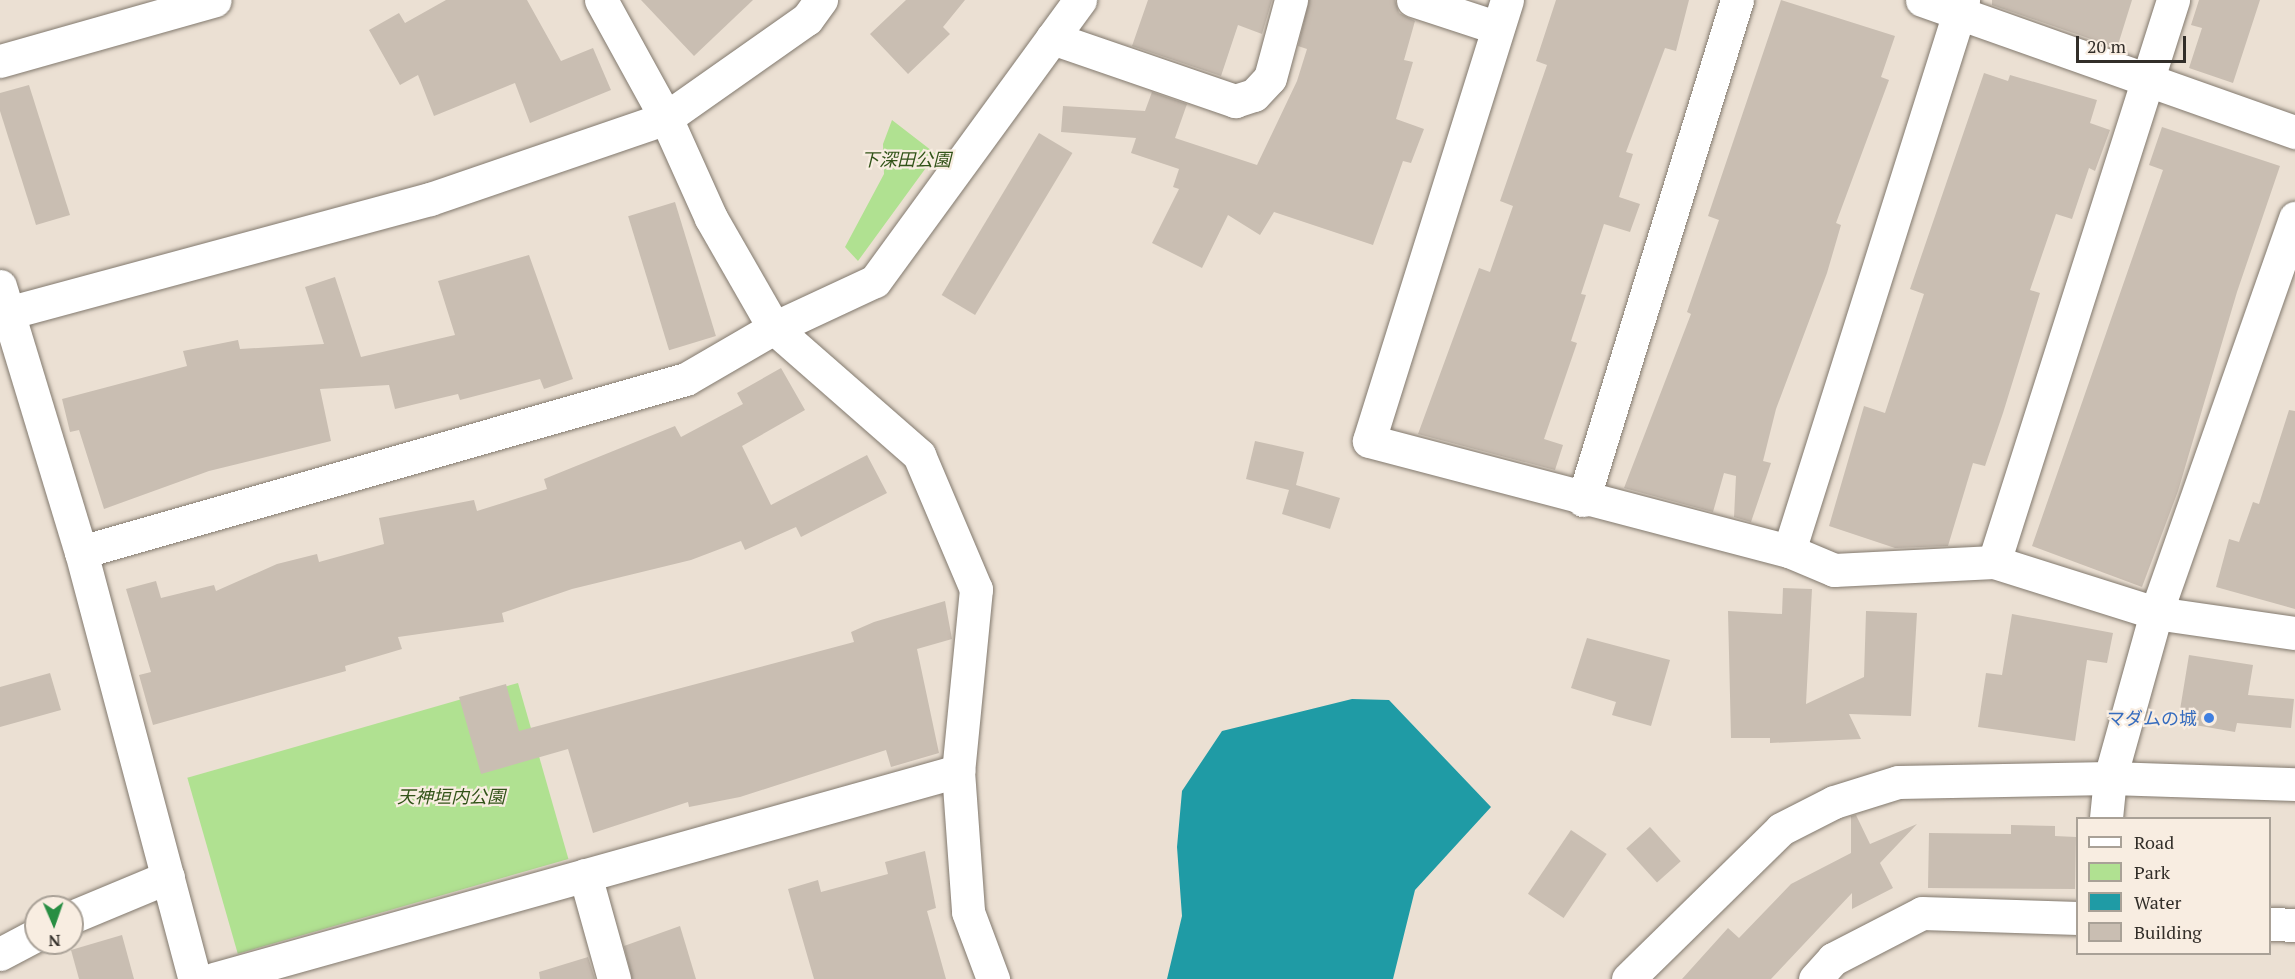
<!DOCTYPE html>
<html>
<head>
<meta charset="utf-8">
<style>
  body { margin:0 }
  #map { position:relative; width:2295px; height:979px; overflow:hidden; background:#ebe0d3; font-family:"PT Serif","Noto Sans JP",serif }
  div>[style] { position:absolute }
  .green>* { inset:0; background:#b0e191; transform-origin:0 0 }
  .water>* { inset:0; background:#1f9ba5 }
  .building>* { inset:0; background:#c9beb2; transform-origin:0 0 }
  .roads { filter:drop-shadow(0 0 2px #82796e) drop-shadow(0 0 2px #82796e) }
  .street>* { height:33px; margin:-16.5px; padding:0 16.5px; transform-origin:16.5px; border-radius:16.5px; background:#fff }
  .secondary>* { height:33px; margin:-16.5px; padding:0 16.5px; transform-origin:16.5px; border-radius:16.5px; background:#fff }
  .dots>* { width:16px; height:16px; translate:-50% -50%; box-sizing:border-box; border:3px solid #f8ede1; border-radius:50% }
  span { translate:-50% -50%; white-space:nowrap; text-align:center; line-height:1.15; -webkit-text-stroke:4.5px #f8ede1; paint-order:stroke }
  .park-label { font-size:18px; color:#325319; font-style:italic }
  .shop-label { font-size:18px; color:#366cbe }
  .right { translate:-100% -50%; text-align:right }
  .legend { position:absolute; left:2076px; top:817px; width:195px; height:138px; box-sizing:border-box; background:#f8ede1; border:2px solid #a9a197; margin:0; padding:8px 10px; list-style:none; font-size:18px; color:#322e29 }
  .legend li { display:flex; align-items:center; gap:12px; height:30px }
  .legend b { width:30px; border:2px solid #a9a197 }
  .north { position:absolute; left:24px; top:895px; width:60px; height:60px; box-sizing:border-box; background:#f8ede1; border:2px solid #a9a197; border-radius:50%; rotate:178deg; font-size:16px; font-weight:700; line-height:24px; text-align:center; color:#322e29 }
  .north::after { content:''; display:block; margin:auto; width:21px; height:27px; background:#288e43; clip-path:polygon(50% 0,100% 100%,50% 72%,0 100%) }
  .scale { position:absolute; left:2076px; top:36px; width:110px; height:27px; box-sizing:border-box; border:3px solid #322e29; border-top:0; padding-left:8px; font-size:18px; line-height:21px; white-space:nowrap; color:#322e29; -webkit-text-stroke:4px #f8ede1; paint-order:stroke }
</style>
</head>
<body>
<div id="map">
  <div class="green">
    <div style="clip-path:polygon(892px 120px,936px 154px,858px 261px,845px 247px,884px 174px,883px 144px)"></div>
    <div style="left:518px;top:683px;width:183px;height:344px;rotate:74deg"></div>
  </div>
  <div class="water">
    <div style="clip-path:polygon(1352px 699px,1389px 700px,1491px 807px,1415px 890px,1393px 979px,1167px 979px,1182px 916px,1177px 847px,1182px 791px,1222px 731px)"></div>
  </div>
  <div class="building">
    <div style="clip-path:polygon(446px 0,527px 0,561px 61px,593px 48px,611px 90px,530px 123px,515px 83px,434px 116px,418px 75px,400px 85px,369px 30px,399px 13px,405px 23px)"></div>
    <div style="clip-path:polygon(641px 0,753px 0,694px 56px)"></div>
    <div style="clip-path:polygon(906px 0,965px 0,943px 27px,950px 34px,908px 74px,870px 34px)"></div>
    <div style="clip-path:polygon(1148px 0,1272px 0,1262px 34px,1238px 25px,1221px 76px,1132px 46px)"></div>
    <div style="clip-path:polygon(1309px 0,1395px 0,1399px 13px,1415px 21px,1404px 60px,1413px 62px,1396px 119px,1424px 129px,1411px 163px,1403px 161px,1373px 245px,1274px 212px,1260px 235px,1228px 215px,1202px 268px,1152px 243px,1179px 189px,1173px 187px,1179px 169px,1131px 153px,1136px 138px,1061px 132px,1063px 106px,1145px 111px,1152px 92px,1187px 104px,1175px 138px,1257px 165px,1297px 81px,1307px 49px,1298px 46px)"></div>
    <div style="clip-path:polygon(1556px 0,1689px 0,1676px 51px,1665px 48px,1626px 152px,1633px 154px,1619px 197px,1640px 204px,1630px 232px,1604px 224px,1581px 294px,1586px 295px,1571px 341px,1577px 343px,1544px 439px,1563px 445px,1555px 470px,1418px 434px,1479px 268px,1490px 272px,1513px 206px,1500px 201px,1547px 65px,1536px 61px)"></div>
    <div style="clip-path:polygon(1781px 0,1895px 36px,1881px 77px,1889px 80px,1836px 223px,1841px 225px,1827px 273px,1776px 409px,1763px 461px,1771px 463px,1751px 522px,1734px 517px,1736px 476px,1724px 473px,1713px 512px,1624px 488px,1691px 314px,1687px 312px,1719px 220px,1708px 216px)"></div>
    <div style="clip-path:polygon(1992px 0,2132px 0,2117px 48px,1992px 5px)"></div>
    <div style="clip-path:polygon(2199px 0,2260px 0,2233px 83px,2189px 68px,2202px 28px,2191px 25px)"></div>
    <div style="clip-path:polygon(1984px 73px,2008px 81px,2010px 75px,2097px 100px,2090px 123px,2110px 130px,2095px 171px,2089px 168px,2072px 219px,2056px 214px,2030px 290px,2040px 293px,2003px 413px,1985px 466px,1973px 463px,1948px 546px,1895px 548px,1829px 526px,1864px 406px,1885px 413px,1924px 294px,1910px 289px)"></div>
    <div style="clip-path:polygon(29px 85px,70px 215px,36px 225px,0 111px,0 93px)"></div>
    <div style="clip-path:polygon(2162px 127px,2280px 166px,2237px 292px,2178px 491px,2142px 587px,2032px 546px,2163px 170px,2149px 165px)"></div>
    <div style="left:1039px;top:133px;width:39px;height:189px;rotate:31deg"></div>
    <div style="left:675px;top:202px;width:140px;height:49px;rotate:73deg"></div>
    <div style="clip-path:polygon(529px 255px,573px 379px,544px 389px,540px 379px,460px 400px,458px 394px,395px 409px,389px 385px,320px 389px,331px 441px,209px 471px,104px 509px,79px 430px,70px 432px,62px 399px,187px 366px,183px 351px,238px 340px,240px 349px,324px 344px,305px 287px,335px 277px,361px 357px,455px 335px,438px 281px)"></div>
    <div style="clip-path:polygon(781px 368px,805px 410px,742px 446px,771px 505px,867px 455px,887px 493px,801px 537px,796px 527px,745px 550px,741px 541px,691px 560px,572px 589px,502px 613px,504px 622px,398px 637px,402px 649px,345px 666px,346px 671px,153px 725px,139px 675px,151px 672px,126px 589px,156px 581px,161px 598px,214px 585px,216px 591px,277px 564px,317px 554px,319px 562px,384px 544px,379px 518px,474px 500px,477px 511px,547px 489px,544px 479px,675px 426px,681px 437px,743px 404px,737px 393px)"></div>
    <div style="clip-path:polygon(2289px 410px,2295px 411px,2295px 609px,2216px 587px,2229px 539px,2239px 542px,2253px 502px,2259px 504px)"></div>
    <div style="clip-path:polygon(1255px 441px,1304px 452px,1296px 485px,1340px 498px,1330px 529px,1282px 514px,1289px 490px,1246px 479px)"></div>
    <div style="clip-path:polygon(1783px 588px,1812px 589px,1806px 704px,1864px 677px,1866px 611px,1917px 613px,1911px 716px,1849px 714px,1861px 739px,1770px 743px,1770px 738px,1731px 738px,1728px 611px,1782px 614px)"></div>
    <div style="clip-path:polygon(945px 601px,952px 639px,917px 649px,939px 753px,891px 767px,886px 750px,740px 797px,689px 807px,688px 802px,593px 833px,568px 749px,481px 774px,459px 697px,506px 684px,519px 731px,854px 642px,851px 632px,874px 622px)"></div>
    <div style="clip-path:polygon(2012px 614px,2113px 633px,2107px 663px,2087px 660px,2075px 741px,1978px 727px,1986px 673px,2002px 675px)"></div>
    <div style="clip-path:polygon(1587px 638px,1670px 660px,1651px 726px,1612px 715px,1616px 702px,1571px 688px)"></div>
    <div style="clip-path:polygon(2189px 655px,2253px 665px,2248px 695px,2294px 699px,2291px 728px,2237px 723px,2235px 732px,2178px 722px)"></div>
    <div style="clip-path:polygon(50px 673px,61px 710px,0 727px,0 687px)"></div>
    <div style="clip-path:polygon(1856px 815px,1870px 844px,1917px 824px,1880px 863px,1893px 888px,1852px 909px,1852px 893px,1771px 979px,1682px 979px,1728px 928px,1739px 938px,1791px 884px,1851px 853px,1851px 816px)"></div>
    <div style="clip-path:polygon(2011px 825px,2055px 826px,2055px 836px,2076px 837px,2075px 889px,1928px 888px,1929px 833px,2011px 834px)"></div>
    <div style="left:1650px;top:827px;width:46px;height:32px;rotate:48deg"></div>
    <div style="left:1571px;top:830px;width:43px;height:77px;rotate:34deg"></div>
    <div style="clip-path:polygon(925px 851px,936px 908px,927px 911px,946px 979px,814px 979px,788px 889px,818px 880px,821px 892px,888px 874px,885px 862px)"></div>
    <div style="clip-path:polygon(680px 926px,696px 979px,632px 979px,624px 946px)"></div>
    <div style="clip-path:polygon(122px 935px,134px 979px,79px 979px,71px 950px)"></div>
    <div style="clip-path:polygon(588px 957px,595px 979px,540px 979px,539px 972px)"></div>
  </div>
  <div class="roads">
    <div class="street">
      <div style="left:601px;top:0;width:135px;rotate:61.2deg"></div>
      <div style="left:666px;top:118px;width:110px;rotate:65.8deg"></div>
      <div style="left:711px;top:218px;width:127px;rotate:60.2deg"></div>
      <div style="left:774px;top:328px;width:193px;rotate:41.2deg"></div>
      <div style="left:919px;top:455px;width:146px;rotate:67deg"></div>
      <div style="left:976px;top:589px;width:183px;rotate:95.6deg"></div>
      <div style="left:958px;top:771px;width:141px;rotate:85.9deg"></div>
      <div style="left:968px;top:912px;width:72px;rotate:69.5deg"></div>
      <div style="left:1413px;top:0;width:89px;rotate:18.2deg"></div>
      <div style="left:1507px;top:0;width:462px;rotate:107.4deg"></div>
      <div style="left:1369px;top:441px;width:434px;rotate:14.7deg"></div>
      <div style="left:1789px;top:551px;width:49px;rotate:22.9deg"></div>
      <div style="left:1834px;top:570px;width:160px;rotate:-2.9deg"></div>
      <div style="left:1994px;top:562px;width:170px;rotate:17.5deg"></div>
      <div style="left:2156px;top:613px;width:140px;rotate:8.2deg"></div>
      <div style="left:1922px;top:0;width:396px;rotate:19.5deg"></div>
      <div style="left:1052px;top:38px;width:194px;rotate:19deg"></div>
      <div style="left:1235px;top:101px;width:20px;rotate:-18deg"></div>
      <div style="left:1254px;top:95px;width:23px;rotate:-47deg"></div>
      <div style="left:1270px;top:78px;width:81px;rotate:-74.9deg"></div>
      <div style="left:0;top:61px;width:223px;rotate:-15.8deg"></div>
      <div style="left:0;top:286px;width:278px;rotate:73.1deg"></div>
      <div style="left:81px;top:552px;width:442px;rotate:75.1deg"></div>
      <div style="left:1583px;top:500px;width:523px;rotate:-72.88deg"></div>
      <div style="left:1789px;top:551px;width:578px;rotate:-72.47deg"></div>
      <div style="left:81px;top:552px;width:629px;rotate:-15.96deg"></div>
      <div style="left:686px;top:379px;width:102px;rotate:-30.1deg"></div>
      <div style="left:774px;top:328px;width:111px;rotate:-25deg"></div>
      <div style="left:875px;top:281px;width:348px;rotate:-53.9deg"></div>
      <div style="left:1994px;top:562px;width:590px;rotate:-72.33deg"></div>
      <div style="left:2106px;top:818px;width:40px;rotate:-84.3deg"></div>
      <div style="left:2110px;top:778px;width:171px;rotate:-74.4deg"></div>
      <div style="left:2156px;top:613px;width:419px;rotate:-70.6deg"></div>
      <div style="left:585px;top:875px;width:108px;rotate:74.4deg"></div>
      <div style="left:72px;top:917px;width:104px;rotate:-22.6deg"></div>
      <div style="left:2270px;top:924px;width:25px;rotate:2deg"></div>
      <div style="left:0;top:954px;width:41px;rotate:-27.8deg"></div>
      <div style="left:214px;top:979px;width:773px;rotate:-15.62deg"></div>
      <div style="left:1815px;top:979px;width:27px;rotate:-48deg"></div>
      <div style="left:1833px;top:959px;width:100px;rotate:-27.3deg"></div>
      <div style="left:1922px;top:913px;width:156px;rotate:1.8deg"></div>
    </div>
    <div class="secondary">
      <div style="left:0;top:315px;width:445px;rotate:-15.1deg"></div>
      <div style="left:430px;top:199px;width:250px;rotate:-18.9deg"></div>
      <div style="left:666px;top:118px;width:172px;rotate:-35.1deg"></div>
      <div style="left:807px;top:19px;width:24px;rotate:-54deg"></div>
      <div style="left:1628px;top:979px;width:214px;rotate:-44.4deg"></div>
      <div style="left:1781px;top:829px;width:59px;rotate:-27deg"></div>
      <div style="left:1834px;top:802px;width:67px;rotate:-17.4deg"></div>
      <div style="left:1898px;top:782px;width:212px;rotate:-1.1deg"></div>
      <div style="left:2110px;top:778px;width:185px;rotate:1.9deg"></div>
    </div>
  </div>
  <div class="dots">
    <div style="left:2209px;top:718px;background:#3f7fe0"></div>
  </div>
  <div class="park-label">
    <span style="left:906px;top:159px">下深田公園</span>
    <span style="left:451px;top:796px">天神垣内公園</span>
  </div>
  <div class="shop-label">
    <span class="right" style="left:2197px;top:718px">マダムの城</span>
  </div>
  <ul class="legend">
  <li><b style="height:8px;background:#fff"></b>Road</li>
  <li><b style="height:16px;background:#b0e191"></b>Park</li>
  <li><b style="height:16px;background:#1f9ba5"></b>Water</li>
  <li><b style="height:16px;background:#c9beb2"></b>Building</li>
  </ul>
  <div class="north">N</div>
  <div class="scale">20 m</div>
</div>
</body>
</html>
